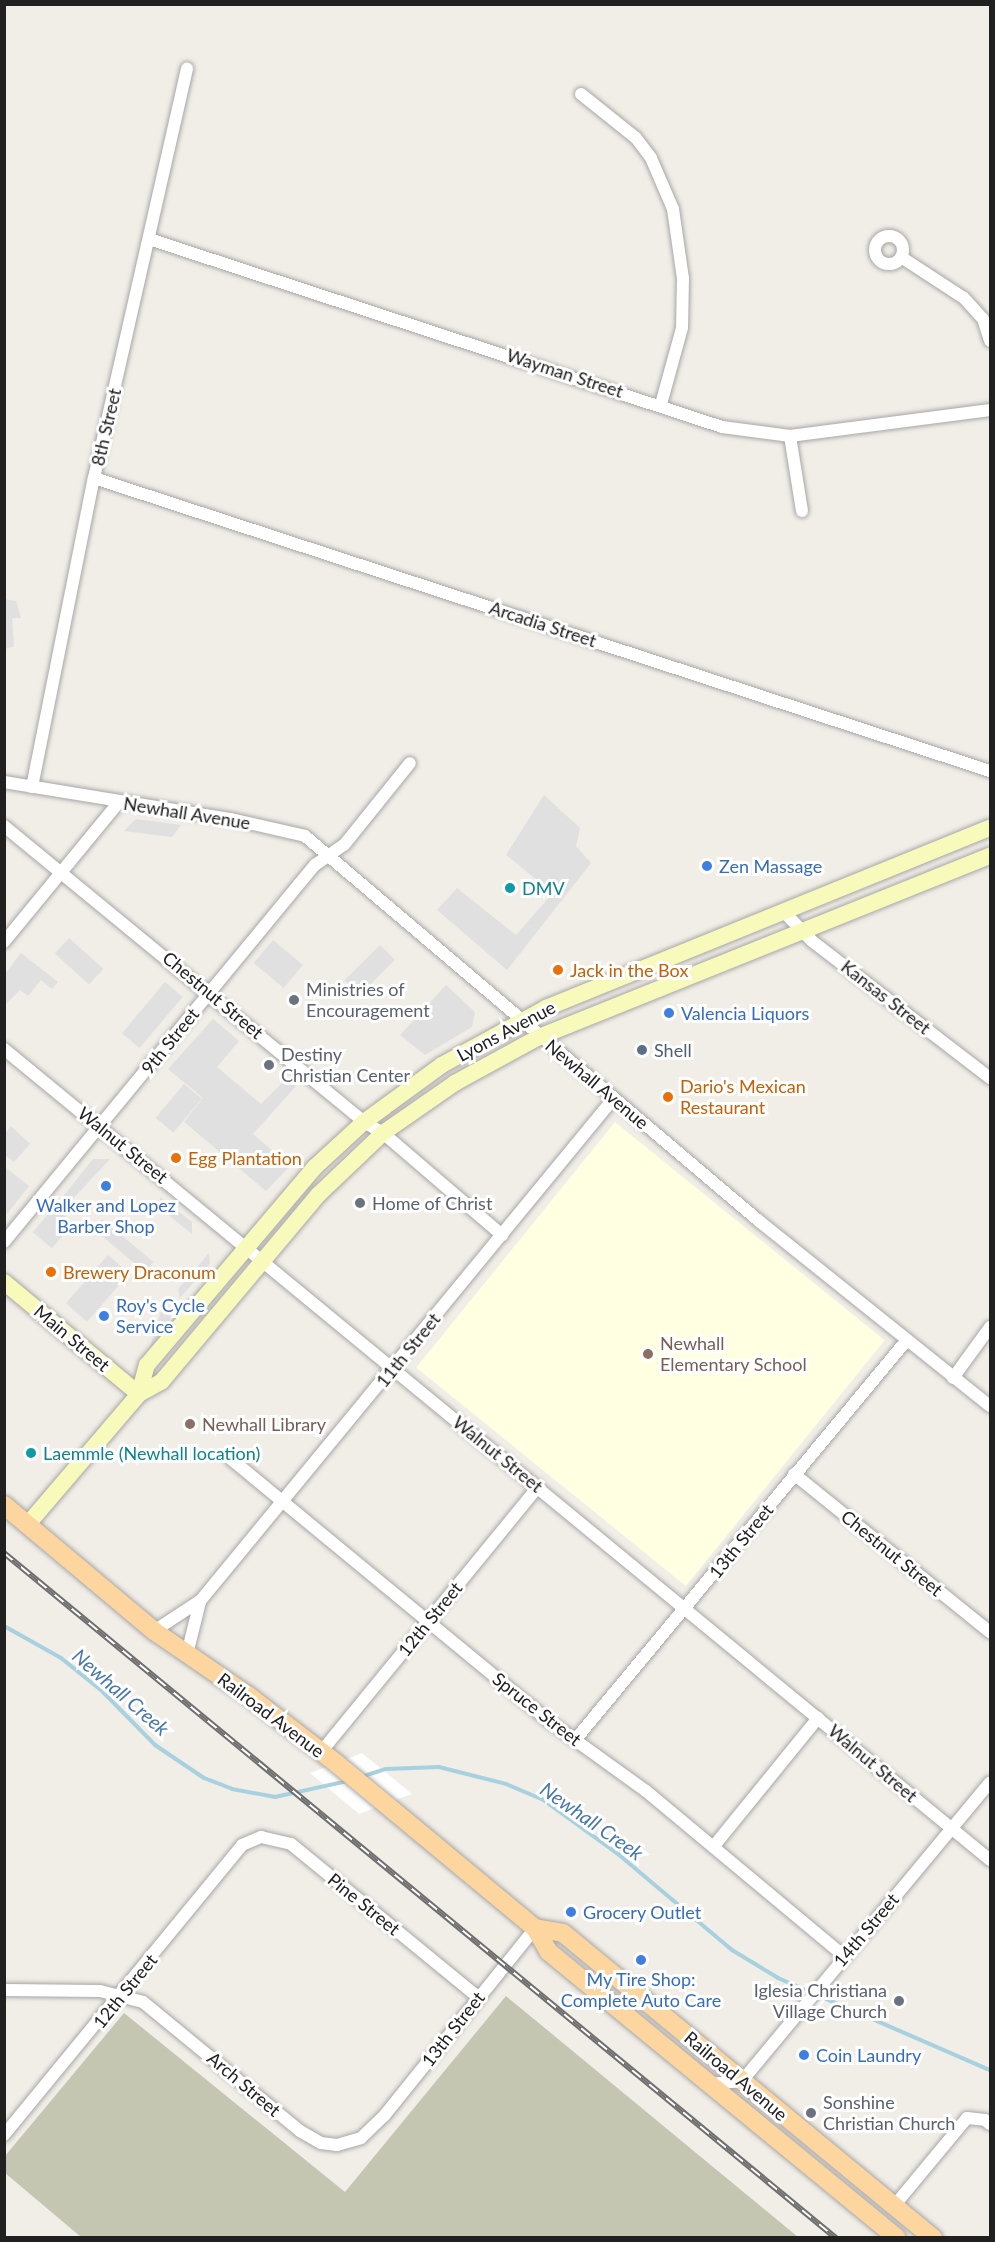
<!DOCTYPE html>
<html>
<head>
<meta charset="utf-8">
<style>
  body { margin:0 }
  #map { position:relative; width:995px; height:2242px; overflow:hidden; background:#f1ede7; font-family:Lato,sans-serif }
  div>[style] { position:absolute }
  .education>* { inset:0; background:#ffffe1; transform-origin:0 0 }
  .construction>* { inset:0; background:#c5c6b2 }
  .parking>* { inset:0; background:#e0e0e0; transform-origin:0 0 }
  .pier>* { inset:0; background:#fff }
  .stream>* { height:4px; margin:-2px; padding:0 2px; transform-origin:2px; border-radius:2px; background:#a7d1df }
  .roads { filter:drop-shadow(0 0 2px #a7a7a7) drop-shadow(0 0 2px #a7a7a7) }
  .street>* { height:12px; margin:-6px; padding:0 6px; transform-origin:6px; border-radius:6px; background:#fff }
  .street>.ring { margin:-6px; padding:0; box-sizing:content-box; background:none; border:12px solid #fff; border-radius:50% }
  .secondary>* { height:16px; margin:-8px; padding:0 8px; transform-origin:8px; border-radius:8px; background:#f7fabb }
  .primary>* { height:18px; margin:-9px; padding:0 9px; transform-origin:9px; border-radius:9px; background:#fdd69f }
  .rail>* { height:6px; margin-top:-3px; transform-origin:0; background:repeating-linear-gradient(90deg,#fff 0 11px,#6e6e6e 0 22px); box-sizing:border-box; border-block:2px solid #6e6e6e }
  .dots>* { width:16px; height:16px; translate:-50% -50%; box-sizing:border-box; border:3px solid #fff; border-radius:50% }
  span { translate:-50% -50%; white-space:nowrap; text-align:center; line-height:1.15; -webkit-text-stroke:6px #fff; paint-order:stroke }
  .street-label { font-size:18px; color:#202020 }
  .shop-label { font-size:18px; color:#366cbe }
  .left { translate:0 -50%; text-align:left }
  .culture-label { font-size:18px; color:#0d838f }
  .food-label { font-size:18px; color:#c56008 }
  .worship-label { font-size:18px; color:#5b616d }
  .right { translate:-100% -50%; text-align:right }
  .service-label { font-size:18px; color:#4e5e75 }
  .education-label { font-size:18px; color:#785e54 }
  .water-label { font-size:20px; color:#4778aa; font-style:italic }
  .frame { position:absolute; inset:0; border:6px solid #202020; pointer-events:none }
</style>
</head>
<body>
<div id="map">
  <div class="education">
    <div style="left:615px;top:1122px;width:347px;height:316px;rotate:39deg"></div>
  </div>
  <div class="construction">
    <div style="clip-path:polygon(506px 1996px,798px 2237px,81px 2237px,5px 2173px,5px 2156px,124px 2013px,345px 2192px)"></div>
  </div>
  <div class="parking">
    <div style="clip-path:polygon(4px 599px,16px 601px,21px 618px,12px 618px,14px 646px,5px 649px)"></div>
    <div style="clip-path:polygon(544px 795px,580px 828px,576px 846px,591px 863px,507px 970px,437px 910px,457px 888px,516px 935px,553px 893px,506px 855px)"></div>
    <div style="clip-path:polygon(136px 819px,181px 825px,172px 837px,124px 831px)"></div>
    <div style="left:69px;top:938px;width:46px;height:21px;rotate:42deg"></div>
    <div style="left:273px;top:940px;width:39px;height:30px;rotate:40deg"></div>
    <div style="left:380px;top:945px;width:21px;height:50px;rotate:45deg"></div>
    <div style="clip-path:polygon(21px 953px,58px 982px,52px 989px,41px 980px,28px 996px,20px 990px,5px 1005px,5px 974px)"></div>
    <div style="left:165px;top:982px;width:23px;height:67px;rotate:40deg"></div>
    <div style="clip-path:polygon(446px 985px,475px 1012px,472px 1027px,425px 1055px,400px 1035px)"></div>
    <div style="clip-path:polygon(213px 1019px,239px 1041px,217px 1067px,261px 1104px,287px 1078px,296px 1086px,253px 1134px,290px 1166px,266px 1191px,184px 1122px,203px 1098px,168px 1069px)"></div>
    <div style="left:184px;top:1084px;width:23px;height:44px;rotate:40deg"></div>
    <div style="clip-path:polygon(11px 1126px,30px 1144px,14px 1162px,5px 1155px,5px 1134px)"></div>
    <div style="clip-path:polygon(93px 1159px,110px 1159px,70px 1202px,61px 1199px)"></div>
    <div style="clip-path:polygon(5px 1167px,29px 1186px,7px 1214px,4px 1212px)"></div>
    <div style="clip-path:polygon(160px 1197px,192px 1222px,192px 1234px,160px 1208px)"></div>
    <div style="left:54px;top:1207px;width:25px;height:33px;rotate:40deg"></div>
    <div style="left:102px;top:1219px;width:67px;height:13px;rotate:40deg"></div>
    <div style="clip-path:polygon(209px 1253px,210px 1264px,180px 1298px,178px 1289px)"></div>
    <div style="left:108px;top:1255px;width:28px;height:64px;rotate:41deg"></div>
    <div style="left:163px;top:1305px;width:10px;height:56px;rotate:17deg"></div>
  </div>
  <div class="pier">
    <div style="clip-path:polygon(362px 1753px,412px 1794px,359px 1814px,310px 1773px)"></div>
    <div style="clip-path:polygon(806px 1983px,831px 1994px,818px 2009px,793px 1998px)"></div>
  </div>
  <div class="stream">
    <div style="left:4px;top:1626px;width:65px;rotate:29.3deg"></div>
    <div style="left:61px;top:1658px;width:51px;rotate:38.7deg"></div>
    <div style="left:101px;top:1690px;width:77px;rotate:45.5deg"></div>
    <div style="left:155px;top:1745px;width:59px;rotate:34deg"></div>
    <div style="left:204px;top:1778px;width:30px;rotate:21deg"></div>
    <div style="left:232px;top:1789px;width:44px;rotate:10.5deg"></div>
    <div style="left:275px;top:1797px;width:75px;rotate:-12.4deg"></div>
    <div style="left:361px;top:1777px;width:26px;rotate:-18deg"></div>
    <div style="left:386px;top:1769px;width:53px;rotate:-2.2deg"></div>
    <div style="left:439px;top:1767px;width:69px;rotate:14.2deg"></div>
    <div style="left:506px;top:1784px;width:39px;rotate:23deg"></div>
    <div style="left:542px;top:1799px;width:94px;rotate:35.9deg"></div>
    <div style="left:618px;top:1854px;width:149px;rotate:40.1deg"></div>
    <div style="left:732px;top:1950px;width:54px;rotate:31.3deg"></div>
    <div style="left:778px;top:1978px;width:231px;rotate:23.5deg"></div>
  </div>
  <div class="roads">
    <div class="street">
      <div style="left:581px;top:94px;width:70px;rotate:38.7deg"></div>
      <div style="left:636px;top:138px;width:25px;rotate:53deg"></div>
      <div style="left:651px;top:158px;width:56px;rotate:66.7deg"></div>
      <div style="left:673px;top:209px;width:70px;rotate:81.8deg"></div>
      <div style="left:683px;top:278px;width:50px;rotate:91.1deg"></div>
      <div style="left:682px;top:328px;width:79px;rotate:105.4deg"></div>
      <div class="ring" style="left:875px;top:236px;width:16px;height:16px"></div>
      <div style="left:149px;top:239px;width:603px;rotate:18.16deg"></div>
      <div style="left:722px;top:427px;width:69px;rotate:7.5deg"></div>
      <div style="left:790px;top:436px;width:202px;rotate:-7.4deg"></div>
      <div style="left:901px;top:257px;width:75px;rotate:33.1deg"></div>
      <div style="left:964px;top:298px;width:28px;rotate:48deg"></div>
      <div style="left:983px;top:319px;width:23px;rotate:72deg"></div>
      <div style="left:790px;top:436px;width:76px;rotate:80.9deg"></div>
      <div style="left:94px;top:478px;width:943px;rotate:18.11deg"></div>
      <div style="left:4px;top:782px;width:230px;rotate:9.3deg"></div>
      <div style="left:231px;top:819px;width:76px;rotate:12.9deg"></div>
      <div style="left:305px;top:836px;width:595px;rotate:40.3deg"></div>
      <div style="left:759px;top:1221px;width:296px;rotate:38.7deg"></div>
      <div style="left:32px;top:787px;width:315px;rotate:-78.7deg"></div>
      <div style="left:94px;top:478px;width:420px;rotate:-77.2deg"></div>
      <div style="left:4px;top:826px;width:466px;rotate:39.4deg"></div>
      <div style="left:364px;top:1122px;width:22px;rotate:30deg"></div>
      <div style="left:383px;top:1133px;width:157px;rotate:40.6deg"></div>
      <div style="left:784px;top:912px;width:40px;rotate:46deg"></div>
      <div style="left:812px;top:941px;width:225px;rotate:37.6deg"></div>
      <div style="left:4px;top:942px;width:181px;rotate:-50.6deg"></div>
      <div style="left:4px;top:1049px;width:1277px;rotate:39.44deg"></div>
      <div style="left:4px;top:1242px;width:489px;rotate:-50.5deg"></div>
      <div style="left:315px;top:865px;width:35px;rotate:-35deg"></div>
      <div style="left:344px;top:845px;width:105px;rotate:-51.2deg"></div>
      <div style="left:953px;top:1378px;width:63px;rotate:-54deg"></div>
      <div style="left:231px;top:1459px;width:408px;rotate:39.5deg"></div>
      <div style="left:546px;top:1719px;width:123px;rotate:35.8deg"></div>
      <div style="left:646px;top:1791px;width:258px;rotate:39.8deg"></div>
      <div style="left:794px;top:1474px;width:252px;rotate:38.9deg"></div>
      <div style="left:154px;top:1631px;width:56px;rotate:-33.4deg"></div>
      <div style="left:201px;top:1600px;width:650px;rotate:-50.56deg"></div>
      <div style="left:187px;top:1654px;width:54px;rotate:-76deg"></div>
      <div style="left:575px;top:1740px;width:518px;rotate:-50.32deg"></div>
      <div style="left:321px;top:1752px;width:343px;rotate:-50.7deg"></div>
      <div style="left:714px;top:1846px;width:165px;rotate:-50.9deg"></div>
      <div style="left:4px;top:1990px;width:96px;rotate:0.6deg"></div>
      <div style="left:100px;top:1991px;width:44px;rotate:14.3deg"></div>
      <div style="left:143px;top:2002px;width:203px;rotate:39.4deg"></div>
      <div style="left:300px;top:2131px;width:24px;rotate:30deg"></div>
      <div style="left:321px;top:2143px;width:16px;rotate:7deg"></div>
      <div style="left:337px;top:2145px;width:25px;rotate:-16deg"></div>
      <div style="left:361px;top:2138px;width:32px;rotate:-44deg"></div>
      <div style="left:384px;top:2116px;width:241px;rotate:-51.2deg"></div>
      <div style="left:709px;top:2084px;width:33px;rotate:-5deg"></div>
      <div style="left:742px;top:2081px;width:388px;rotate:-50.3deg"></div>
      <div style="left:4px;top:2135px;width:375px;rotate:-50.6deg"></div>
      <div style="left:242px;top:1845px;width:21px;rotate:-23deg"></div>
      <div style="left:261px;top:1837px;width:31px;rotate:13deg"></div>
      <div style="left:291px;top:1844px;width:242px;rotate:39.3deg"></div>
      <div style="left:894px;top:2206px;width:114px;rotate:-50.3deg"></div>
      <div style="left:967px;top:2118px;width:18px;rotate:6deg"></div>
      <div style="left:985px;top:2120px;width:6px;rotate:39deg"></div>
    </div>
    <div class="secondary">
      <div style="left:4px;top:1282px;width:175px;rotate:39.7deg"></div>
      <div style="left:139px;top:1394px;width:30px;rotate:-75deg"></div>
      <div style="left:147px;top:1365px;width:260px;rotate:-49.7deg"></div>
      <div style="left:315px;top:1167px;width:67px;rotate:-42.6deg"></div>
      <div style="left:364px;top:1122px;width:97px;rotate:-36.2deg"></div>
      <div style="left:442px;top:1065px;width:119px;rotate:-28.7deg"></div>
      <div style="left:546px;top:1008px;width:479px;rotate:-22.1deg"></div>
      <div style="left:28px;top:1524px;width:171px;rotate:-49.5deg"></div>
      <div style="left:139px;top:1394px;width:26px;rotate:-29deg"></div>
      <div style="left:162px;top:1381px;width:243px;rotate:-50deg"></div>
      <div style="left:318px;top:1195px;width:90px;rotate:-43.6deg"></div>
      <div style="left:383px;top:1133px;width:88px;rotate:-34.8deg"></div>
      <div style="left:455px;top:1083px;width:96px;rotate:-28.7deg"></div>
      <div style="left:539px;top:1037px;width:486px;rotate:-21.9deg"></div>
    </div>
    <div class="primary">
      <div style="left:4px;top:1505px;width:196px;rotate:40deg"></div>
      <div style="left:154px;top:1631px;width:115px;rotate:34.4deg"></div>
      <div style="left:249px;top:1696px;width:110px;rotate:37.6deg"></div>
      <div style="left:336px;top:1763px;width:259px;rotate:39.7deg"></div>
      <div style="left:535px;top:1928px;width:28px;rotate:60deg"></div>
      <div style="left:549px;top:1952px;width:450px;rotate:39.4deg"></div>
      <div style="left:535px;top:1928px;width:28px;rotate:10deg"></div>
      <div style="left:563px;top:1933px;width:480px;rotate:39.5deg"></div>
    </div>
  </div>
  <div class="rail">
    <div style="left:4px;top:1553px;width:1078px;rotate:39.47deg"></div>
  </div>
  <div class="dots">
    <div style="left:707px;top:866px;background:#3f7fe0"></div>
    <div style="left:510px;top:888px;background:#0f9aa8"></div>
    <div style="left:558px;top:970px;background:#e8710a"></div>
    <div style="left:294px;top:1000px;background:#6b7280"></div>
    <div style="left:669px;top:1013px;background:#3f7fe0"></div>
    <div style="left:642px;top:1050px;background:#5c6f8a"></div>
    <div style="left:269px;top:1065px;background:#6b7280"></div>
    <div style="left:668px;top:1097px;background:#e8710a"></div>
    <div style="left:176px;top:1158px;background:#e8710a"></div>
    <div style="left:106px;top:1186px;background:#3f7fe0"></div>
    <div style="left:360px;top:1203px;background:#6b7280"></div>
    <div style="left:51px;top:1272px;background:#e8710a"></div>
    <div style="left:104px;top:1316px;background:#3f7fe0"></div>
    <div style="left:648px;top:1354px;background:#8d6e63"></div>
    <div style="left:190px;top:1424px;background:#8d6e63"></div>
    <div style="left:31px;top:1453px;background:#0f9aa8"></div>
    <div style="left:571px;top:1912px;background:#3f7fe0"></div>
    <div style="left:641px;top:1960px;background:#3f7fe0"></div>
    <div style="left:899px;top:2001px;background:#6b7280"></div>
    <div style="left:804px;top:2055px;background:#3f7fe0"></div>
    <div style="left:811px;top:2113px;background:#6b7280"></div>
  </div>
  <div class="street-label">
    <span style="left:565px;top:373px;rotate:18deg">Wayman Street</span>
    <span style="left:106px;top:427px;rotate:-77deg">8th Street</span>
    <span style="left:543px;top:624px;rotate:18deg">Arcadia Street</span>
    <span style="left:187px;top:813px;rotate:9deg">Newhall Avenue</span>
    <span style="left:213px;top:995px;rotate:40deg">Chestnut Street</span>
    <span style="left:886px;top:997px;rotate:38deg">Kansas Street</span>
    <span style="left:506px;top:1031px;rotate:-28deg">Lyons Avenue</span>
    <span style="left:170px;top:1041px;rotate:-51deg">9th Street</span>
    <span style="left:597px;top:1084px;rotate:40deg">Newhall Avenue</span>
    <span style="left:123px;top:1145px;rotate:39deg">Walnut Street</span>
    <span style="left:72px;top:1338px;rotate:40deg">Main Street</span>
    <span style="left:408px;top:1350px;rotate:-51deg">11th Street</span>
    <span style="left:498px;top:1454px;rotate:39deg">Walnut Street</span>
    <span style="left:741px;top:1541px;rotate:-51deg">13th Street</span>
    <span style="left:892px;top:1553px;rotate:39deg">Chestnut Street</span>
    <span style="left:430px;top:1619px;rotate:-51deg">12th Street</span>
    <span style="left:537px;top:1709px;rotate:38deg">Spruce Street</span>
    <span style="left:271px;top:1715px;rotate:37deg">Railroad Avenue</span>
    <span style="left:873px;top:1763px;rotate:40deg">Walnut Street</span>
    <span style="left:364px;top:1904px;rotate:39deg">Pine Street</span>
    <span style="left:866px;top:1930px;rotate:-50deg">14th Street</span>
    <span style="left:125px;top:1991px;rotate:-51deg">12th Street</span>
    <span style="left:453px;top:2029px;rotate:-52deg">13th Street</span>
    <span style="left:736px;top:2076px;rotate:40deg">Railroad Avenue</span>
    <span style="left:244px;top:2084px;rotate:40deg">Arch Street</span>
  </div>
  <div class="shop-label">
    <span class="left" style="left:719px;top:866px">Zen Massage</span>
    <span class="left" style="left:681px;top:1013px">Valencia Liquors</span>
    <span style="left:106px;top:1216px">Walker and Lopez<br>Barber Shop</span>
    <span class="left" style="left:116px;top:1316px">Roy's Cycle<br>Service</span>
    <span class="left" style="left:583px;top:1912px">Grocery Outlet</span>
    <span style="left:641px;top:1990px">My Tire Shop:<br>Complete Auto Care</span>
    <span class="left" style="left:816px;top:2055px">Coin Laundry</span>
  </div>
  <div class="culture-label">
    <span class="left" style="left:522px;top:888px">DMV</span>
    <span class="left" style="left:43px;top:1453px">Laemmle (Newhall location)</span>
  </div>
  <div class="food-label">
    <span class="left" style="left:570px;top:970px">Jack in the Box</span>
    <span class="left" style="left:680px;top:1097px">Dario's Mexican<br>Restaurant</span>
    <span class="left" style="left:188px;top:1158px">Egg Plantation</span>
    <span class="left" style="left:63px;top:1272px">Brewery Draconum</span>
  </div>
  <div class="worship-label">
    <span class="left" style="left:306px;top:1000px">Ministries of<br>Encouragement</span>
    <span class="left" style="left:281px;top:1065px">Destiny<br>Christian Center</span>
    <span class="left" style="left:372px;top:1203px">Home of Christ</span>
    <span class="right" style="left:887px;top:2001px">Iglesia Christiana<br>Village Church</span>
    <span class="left" style="left:823px;top:2113px">Sonshine<br>Christian Church</span>
  </div>
  <div class="service-label">
    <span class="left" style="left:654px;top:1050px">Shell</span>
  </div>
  <div class="education-label">
    <span class="left" style="left:660px;top:1354px">Newhall<br>Elementary School</span>
    <span class="left" style="left:202px;top:1424px">Newhall Library</span>
  </div>
  <div class="water-label">
    <span style="left:121px;top:1692px;rotate:41deg">Newhall Creek</span>
    <span style="left:592px;top:1821px;rotate:35deg">Newhall Creek</span>
  </div>
  <div class="frame"></div>
</div>
</body>
</html>
